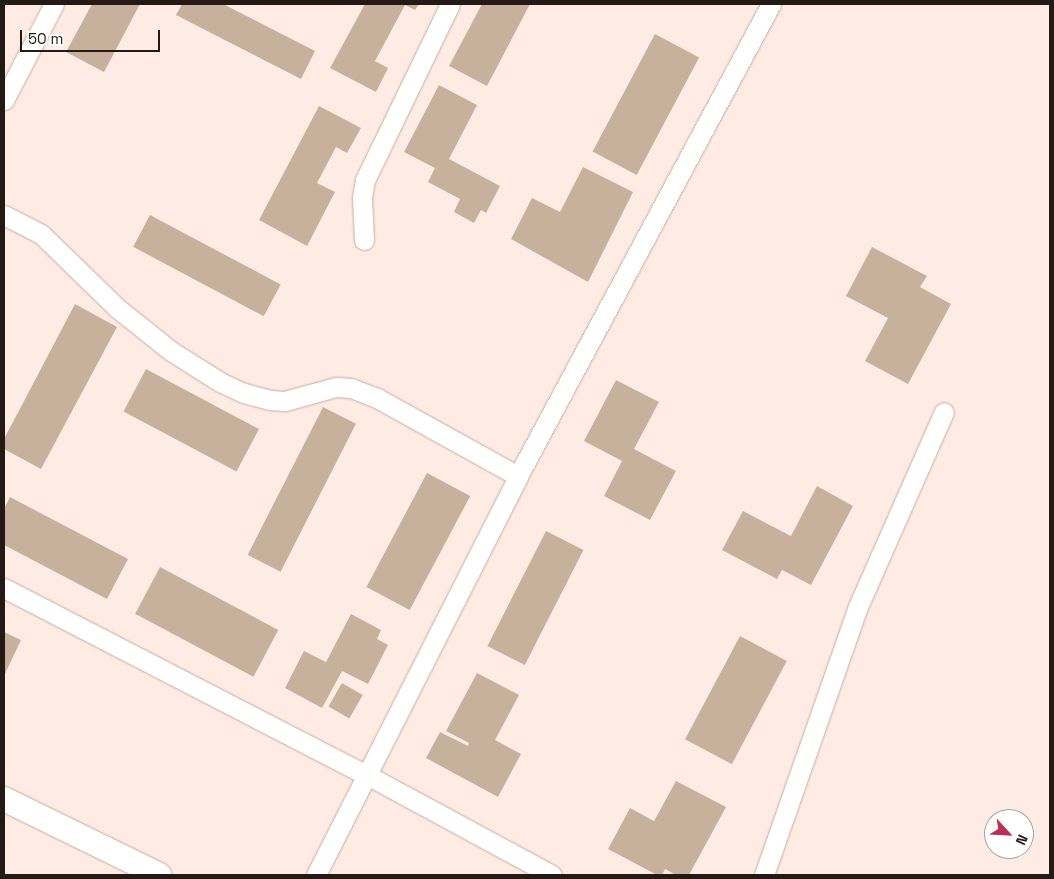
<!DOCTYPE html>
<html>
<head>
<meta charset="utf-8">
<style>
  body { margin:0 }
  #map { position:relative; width:1054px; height:879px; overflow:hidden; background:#feece4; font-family:"Space Grotesk",sans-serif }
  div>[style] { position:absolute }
  .building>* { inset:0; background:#c7b19d; transform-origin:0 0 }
  .roads { filter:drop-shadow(0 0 1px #c9ada0) drop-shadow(0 0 1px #c9ada0) }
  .minor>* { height:19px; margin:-9.5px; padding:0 9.5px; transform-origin:9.5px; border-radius:9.5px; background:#fff }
  .major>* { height:24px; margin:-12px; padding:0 12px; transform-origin:12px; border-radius:12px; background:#fff }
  span { translate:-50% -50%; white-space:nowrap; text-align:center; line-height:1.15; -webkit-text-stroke:4px #fff; paint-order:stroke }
  .frame { position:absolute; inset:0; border:5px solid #241a15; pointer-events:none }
  .north { position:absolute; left:984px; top:809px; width:50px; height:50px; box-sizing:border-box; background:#fff; border:1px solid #a7a3a1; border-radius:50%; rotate:115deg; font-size:14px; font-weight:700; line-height:20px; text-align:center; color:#241a15 }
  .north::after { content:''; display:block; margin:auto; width:18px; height:22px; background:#be2e54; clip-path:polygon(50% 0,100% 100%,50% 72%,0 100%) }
  .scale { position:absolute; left:20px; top:30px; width:140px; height:22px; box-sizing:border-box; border:2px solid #241a15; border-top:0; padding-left:6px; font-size:15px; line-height:18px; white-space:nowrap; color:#241a15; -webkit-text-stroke:4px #fff; paint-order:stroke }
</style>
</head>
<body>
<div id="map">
  <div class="building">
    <div style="clip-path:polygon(92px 4px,140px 4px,104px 72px,66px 52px)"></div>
    <div style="clip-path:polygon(182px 4px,223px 4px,315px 51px,301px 79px,176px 15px)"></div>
    <div style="clip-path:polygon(365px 4px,419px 4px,415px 10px,405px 5px,375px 61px,388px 68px,376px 92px,330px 68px)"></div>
    <div style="clip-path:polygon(482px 4px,530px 4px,487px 86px,449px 66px)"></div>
    <div style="left:655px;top:34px;width:50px;height:133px;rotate:28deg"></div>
    <div style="clip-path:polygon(439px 85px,477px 105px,449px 159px,500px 186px,486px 213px,481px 210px,474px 223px,454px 212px,460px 199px,428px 182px,435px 168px,404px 152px)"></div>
    <div style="clip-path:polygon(319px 106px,361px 128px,347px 153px,336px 147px,317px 183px,335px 192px,307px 246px,259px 220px)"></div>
    <div style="clip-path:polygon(583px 167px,633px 192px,588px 282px,511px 239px,532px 198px,560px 212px)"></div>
    <div style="left:150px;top:215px;width:148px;height:36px;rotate:28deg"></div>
    <div style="clip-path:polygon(872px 247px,927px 276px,920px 287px,951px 304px,908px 384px,865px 361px,888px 318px,846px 296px)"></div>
    <div style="clip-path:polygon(75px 304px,117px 327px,41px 469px,4px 449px,4px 439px)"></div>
    <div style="left:146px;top:369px;width:128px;height:48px;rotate:28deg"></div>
    <div style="clip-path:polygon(616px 380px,659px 402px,634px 449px,676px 471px,650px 520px,604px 496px,622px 461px,584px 441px)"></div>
    <div style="left:323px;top:407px;width:37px;height:166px;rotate:27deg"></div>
    <div style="left:427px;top:473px;width:49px;height:129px;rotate:28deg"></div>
    <div style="clip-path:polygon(817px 486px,853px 506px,811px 585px,782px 570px,777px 579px,722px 550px,743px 511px,791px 536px)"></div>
    <div style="clip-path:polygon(10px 497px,128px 559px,107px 599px,4px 545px,4px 509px)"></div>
    <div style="left:546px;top:531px;width:42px;height:129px;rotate:27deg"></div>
    <div style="left:160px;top:567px;width:134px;height:53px;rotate:28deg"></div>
    <div style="clip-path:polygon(351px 614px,381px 630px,377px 639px,388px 645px,368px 684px,342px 671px,322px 708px,285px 688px,304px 651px,326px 662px)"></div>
    <div style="clip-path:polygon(4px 632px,21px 640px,4px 676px)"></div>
    <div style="left:740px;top:636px;width:53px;height:117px;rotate:28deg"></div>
    <div style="clip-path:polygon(477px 673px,519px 695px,495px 740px,521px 754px,498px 797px,426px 758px,440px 732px,468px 746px,469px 743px,446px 731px)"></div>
    <div style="left:342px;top:683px;width:24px;height:27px;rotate:30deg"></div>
    <div style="clip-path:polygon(676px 781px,726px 807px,689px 875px,676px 875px,665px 869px,662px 875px,657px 875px,608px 849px,630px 808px,654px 821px)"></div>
  </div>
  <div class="roads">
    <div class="minor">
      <div style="left:4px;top:100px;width:108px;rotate:-62.5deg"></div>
      <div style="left:4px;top:215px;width:42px;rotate:27.2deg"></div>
      <div style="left:41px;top:234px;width:106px;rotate:44.2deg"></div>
      <div style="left:117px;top:308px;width:69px;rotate:38.5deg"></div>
      <div style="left:171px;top:351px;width:58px;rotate:32.3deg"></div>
      <div style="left:220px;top:382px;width:26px;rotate:25deg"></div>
      <div style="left:244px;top:393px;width:28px;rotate:15deg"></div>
      <div style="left:271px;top:400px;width:14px;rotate:4deg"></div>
      <div style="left:285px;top:401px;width:53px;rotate:-15.4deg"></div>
      <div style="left:336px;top:387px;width:15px;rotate:4deg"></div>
      <div style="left:351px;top:388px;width:28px;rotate:21deg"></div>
      <div style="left:377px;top:398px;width:161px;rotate:29deg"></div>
      <div style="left:364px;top:240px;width:43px;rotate:-92.7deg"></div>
      <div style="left:362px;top:197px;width:17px;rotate:-80deg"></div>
      <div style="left:365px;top:180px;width:195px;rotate:-64.2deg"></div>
      <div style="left:4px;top:588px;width:408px;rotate:27.3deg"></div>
      <div style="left:367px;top:775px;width:210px;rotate:28.4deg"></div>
      <div style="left:316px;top:875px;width:447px;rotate:-63.1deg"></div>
      <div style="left:518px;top:476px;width:536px;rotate:-61.81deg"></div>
      <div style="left:764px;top:875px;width:282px;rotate:-70.7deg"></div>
      <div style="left:857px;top:609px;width:215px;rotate:-66.2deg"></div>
    </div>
    <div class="major">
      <div style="left:4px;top:799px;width:173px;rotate:26.1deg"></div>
    </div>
  </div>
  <div class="frame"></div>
  <div class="north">N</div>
  <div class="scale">50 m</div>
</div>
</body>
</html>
